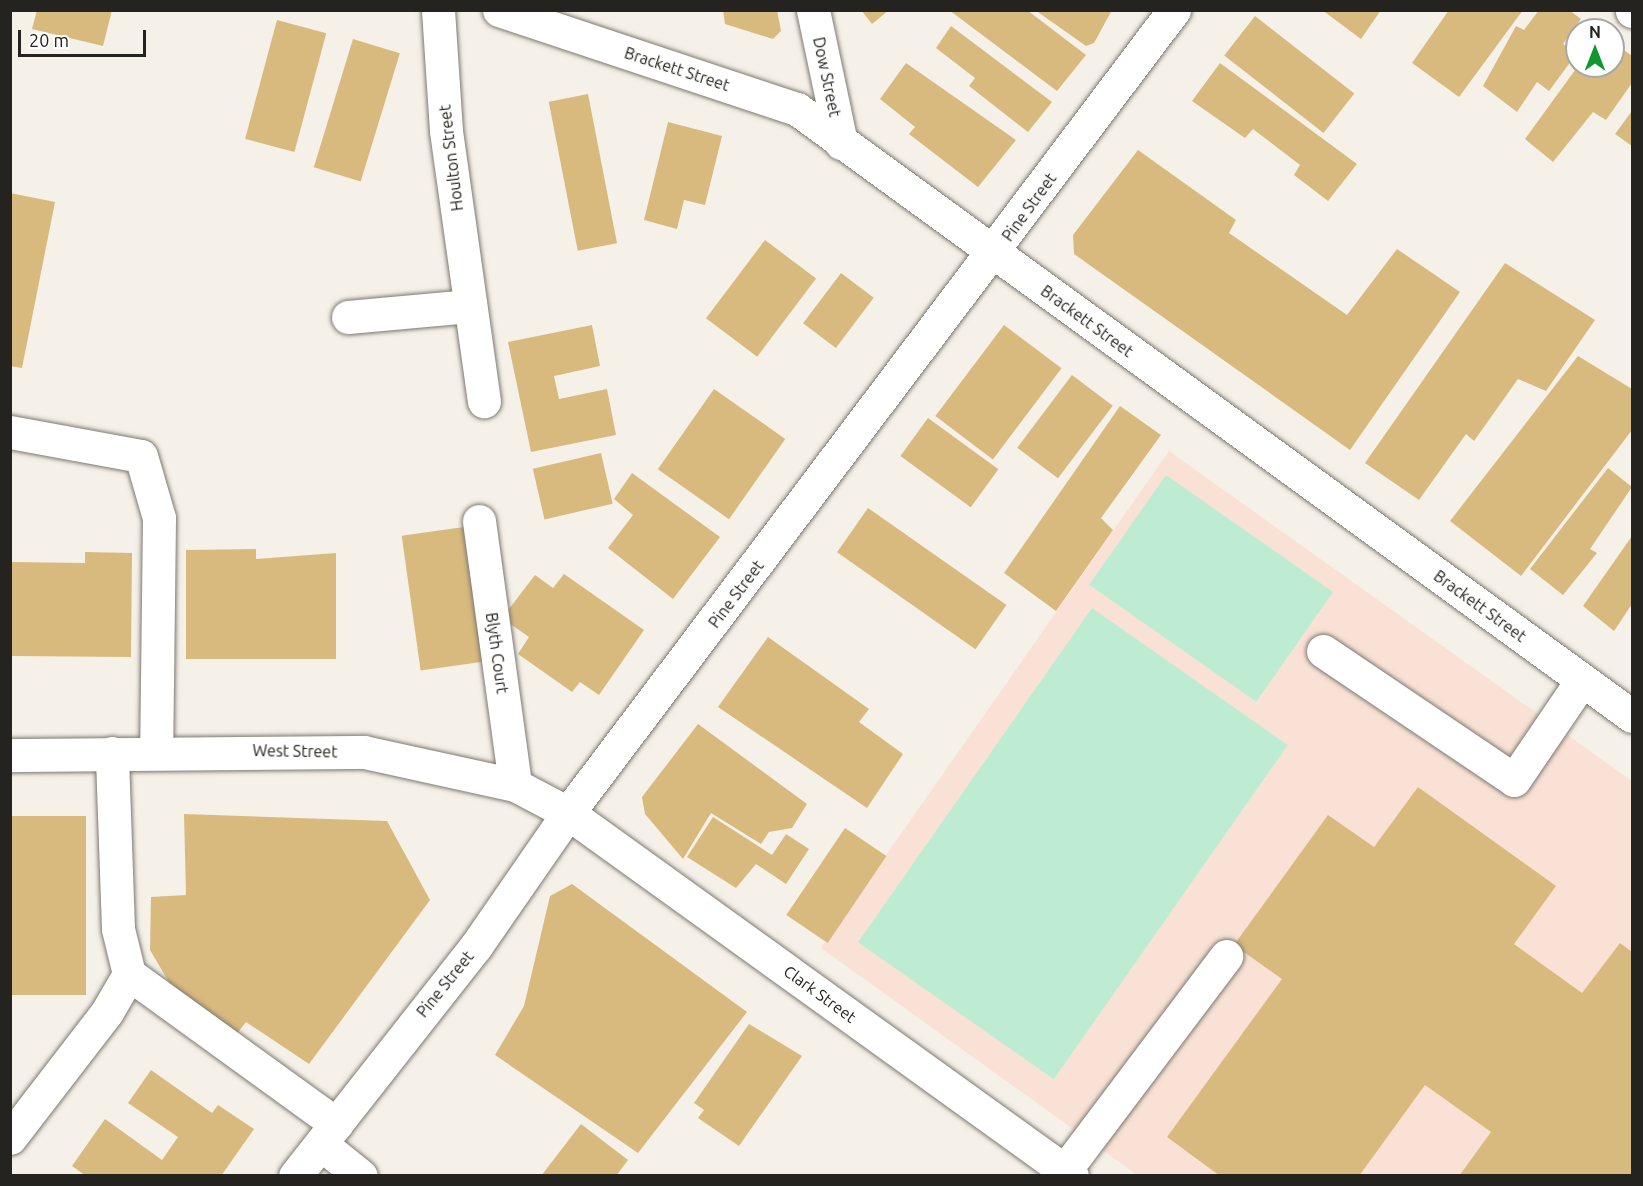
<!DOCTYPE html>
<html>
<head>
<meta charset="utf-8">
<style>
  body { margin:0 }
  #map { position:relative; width:1643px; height:1186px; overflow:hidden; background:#f5f1e8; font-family:Ubuntu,sans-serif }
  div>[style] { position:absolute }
  .education>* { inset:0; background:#f9e2d5 }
  .green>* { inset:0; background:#beecd3; transform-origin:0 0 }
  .building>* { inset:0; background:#d9ba7e; transform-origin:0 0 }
  .roads { filter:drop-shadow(0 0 2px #7d7971) drop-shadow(0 0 2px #7d7971) }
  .minor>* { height:33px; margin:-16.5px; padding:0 16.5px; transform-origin:16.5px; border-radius:16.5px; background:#fff }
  span { translate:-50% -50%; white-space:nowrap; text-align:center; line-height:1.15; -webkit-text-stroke:4.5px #fff; paint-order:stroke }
  .street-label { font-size:16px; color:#24231f }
  .frame { position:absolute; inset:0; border:12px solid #24231f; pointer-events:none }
  .north { position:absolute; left:1565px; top:18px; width:60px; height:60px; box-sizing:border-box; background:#fff; border:2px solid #a7a7a5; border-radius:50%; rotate:0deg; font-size:16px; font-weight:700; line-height:24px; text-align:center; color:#24231f }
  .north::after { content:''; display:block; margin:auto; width:21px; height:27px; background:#10982e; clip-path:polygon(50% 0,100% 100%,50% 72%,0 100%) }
  .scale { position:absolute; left:18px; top:30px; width:128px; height:27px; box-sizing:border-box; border:3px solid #24231f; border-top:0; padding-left:8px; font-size:18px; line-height:21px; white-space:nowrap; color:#24231f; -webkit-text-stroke:4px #fff; paint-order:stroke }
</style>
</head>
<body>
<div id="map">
  <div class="education">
    <div style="clip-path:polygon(1169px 451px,1632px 781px,1632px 1175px,1137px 1175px,821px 948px)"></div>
  </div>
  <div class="green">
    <div style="left:1166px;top:475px;width:204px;height:134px;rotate:35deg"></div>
    <div style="left:1092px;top:608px;width:239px;height:408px;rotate:35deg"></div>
  </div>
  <div class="building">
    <div style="clip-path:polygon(37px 10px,112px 10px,103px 46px,32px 29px)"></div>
    <div style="clip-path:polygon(723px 10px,777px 10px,781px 31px,773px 39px,725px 24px)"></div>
    <div style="clip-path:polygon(861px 10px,889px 10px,872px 24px)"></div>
    <div style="clip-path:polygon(949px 10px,1027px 10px,1086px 55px,1057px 91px)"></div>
    <div style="clip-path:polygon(1035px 10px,1112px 10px,1094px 43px,1086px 46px)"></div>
    <div style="clip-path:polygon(1322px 10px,1381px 10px,1361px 39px)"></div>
    <div style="clip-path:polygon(1449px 10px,1523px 10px,1459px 97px,1412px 63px)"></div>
    <div style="clip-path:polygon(1539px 10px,1569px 10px,1581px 19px,1563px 44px,1577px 53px,1549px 91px,1537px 82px,1517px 112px,1483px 86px,1516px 26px,1524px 30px)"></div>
    <div style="left:1255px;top:16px;width:126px;height:50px;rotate:38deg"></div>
    <div style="left:277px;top:20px;width:51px;height:123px;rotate:15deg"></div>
    <div style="clip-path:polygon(951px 26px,1052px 102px,1028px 132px,969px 86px,975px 78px,936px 48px)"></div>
    <div style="left:353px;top:39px;width:49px;height:134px;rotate:17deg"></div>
    <div style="clip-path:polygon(1613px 42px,1632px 56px,1632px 83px,1606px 120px,1593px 112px,1553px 162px,1525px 139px,1578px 66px,1613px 66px)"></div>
    <div style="clip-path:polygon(906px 63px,1016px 140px,978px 187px,909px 134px,915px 127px,880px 99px)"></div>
    <div style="clip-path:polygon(1220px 63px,1357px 164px,1328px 201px,1294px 175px,1300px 165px,1253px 129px,1245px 138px,1192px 101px)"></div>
    <div style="left:588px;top:94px;width:152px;height:40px;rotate:79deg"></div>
    <div style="clip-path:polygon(1632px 111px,1632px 146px,1615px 134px)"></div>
    <div style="clip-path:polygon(668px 122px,722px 136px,705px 205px,684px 200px,677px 229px,644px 220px)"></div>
    <div style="clip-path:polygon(1138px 150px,1236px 220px,1229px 233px,1347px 315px,1397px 249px,1460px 292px,1350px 450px,1074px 254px,1073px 235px)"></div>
    <div style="clip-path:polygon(10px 193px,55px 202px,22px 368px,10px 366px)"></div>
    <div style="left:765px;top:240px;width:64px;height:98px;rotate:37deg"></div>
    <div style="clip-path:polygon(1505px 263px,1595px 320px,1546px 391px,1518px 379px,1474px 441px,1466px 434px,1419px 500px,1365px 463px)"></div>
    <div style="left:841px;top:273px;width:41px;height:63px;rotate:37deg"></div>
    <div style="clip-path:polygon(592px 325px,600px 366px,554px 376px,559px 399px,607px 389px,616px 435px,531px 452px,508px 342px)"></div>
    <div style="left:1004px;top:325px;width:72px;height:114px;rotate:37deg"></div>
    <div style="clip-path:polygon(1578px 356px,1632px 389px,1632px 430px,1521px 576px,1450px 521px)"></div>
    <div style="left:1072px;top:375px;width:51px;height:91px;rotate:37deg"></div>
    <div style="left:714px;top:389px;width:87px;height:98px;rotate:35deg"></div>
    <div style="clip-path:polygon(1120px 406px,1161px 435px,1101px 518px,1113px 530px,1056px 611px,1004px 573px)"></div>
    <div style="left:928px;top:418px;width:87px;height:47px;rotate:36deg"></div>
    <div style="left:601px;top:453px;width:52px;height:70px;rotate:77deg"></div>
    <div style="clip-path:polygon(1608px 468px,1632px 487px,1590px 549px,1597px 553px,1563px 595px,1530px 569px)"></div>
    <div style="clip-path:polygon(632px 473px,720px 537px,673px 599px,608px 548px,633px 515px,614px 499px)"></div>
    <div style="left:868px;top:508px;width:169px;height:54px;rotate:35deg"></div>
    <div style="left:471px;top:526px;width:136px;height:70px;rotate:82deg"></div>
    <div style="clip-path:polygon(1632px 536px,1632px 604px,1614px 631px,1583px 606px)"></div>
    <div style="clip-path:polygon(256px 549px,256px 559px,336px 553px,336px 659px,186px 659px,186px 550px)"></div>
    <div style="clip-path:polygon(85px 552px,132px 553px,131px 657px,10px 656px,10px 562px,85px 563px)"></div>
    <div style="clip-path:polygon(564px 574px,644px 630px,599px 695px,580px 682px,572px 692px,518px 654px,529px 637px,502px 618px,535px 575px,553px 588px)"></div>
    <div style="clip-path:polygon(768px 637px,869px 709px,859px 722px,903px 754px,867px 808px,718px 707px)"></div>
    <div style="clip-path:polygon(698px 724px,807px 804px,792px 828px,769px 832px,761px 844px,711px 813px,683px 859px,645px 814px,642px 797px)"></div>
    <div style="clip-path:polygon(1418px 787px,1556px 886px,1514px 944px,1582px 993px,1620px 943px,1632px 952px,1632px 1176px,1459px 1176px,1491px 1132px,1425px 1085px,1359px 1176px,1220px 1176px,1167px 1137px,1282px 979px,1234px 945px,1328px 815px,1374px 847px)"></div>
    <div style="clip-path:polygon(184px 814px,387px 821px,430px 900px,309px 1064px,246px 1022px,235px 1036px,180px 1001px,150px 950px,151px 897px,186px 895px)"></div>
    <div style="left:10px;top:816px;width:76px;height:179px"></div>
    <div style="clip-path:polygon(713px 817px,772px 855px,786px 834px,809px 849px,786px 884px,756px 864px,736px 888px,687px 857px)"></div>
    <div style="left:845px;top:828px;width:50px;height:105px;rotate:34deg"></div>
    <div style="clip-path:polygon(572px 884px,747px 1012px,638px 1153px,495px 1055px,524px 1006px,550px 896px)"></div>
    <div style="clip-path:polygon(749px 1024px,802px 1056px,739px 1146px,698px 1118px,704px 1110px,694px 1103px)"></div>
    <div style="clip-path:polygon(151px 1070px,212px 1113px,218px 1105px,254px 1129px,221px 1176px,86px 1176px,72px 1166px,105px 1119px,162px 1160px,178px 1137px,128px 1103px)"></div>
    <div style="clip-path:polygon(581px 1124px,628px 1160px,616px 1176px,541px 1176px)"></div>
  </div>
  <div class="roads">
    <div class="minor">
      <div style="left:438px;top:10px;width:121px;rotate:86.2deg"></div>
      <div style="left:446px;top:131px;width:273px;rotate:82deg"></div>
      <div style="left:499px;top:10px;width:314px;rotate:18.4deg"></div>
      <div style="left:797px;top:109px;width:1032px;rotate:36.02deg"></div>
      <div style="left:813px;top:10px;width:136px;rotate:78.1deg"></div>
      <div style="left:1632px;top:10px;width:1px;rotate:90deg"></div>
      <div style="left:348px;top:317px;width:122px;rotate:-5.2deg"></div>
      <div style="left:10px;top:432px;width:133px;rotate:10.4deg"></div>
      <div style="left:141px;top:456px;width:65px;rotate:73.8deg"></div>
      <div style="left:159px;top:518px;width:234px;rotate:90.7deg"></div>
      <div style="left:479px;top:521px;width:266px;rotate:82.2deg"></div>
      <div style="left:1323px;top:651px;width:230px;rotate:34deg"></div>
      <div style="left:1514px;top:780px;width:121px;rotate:-55.8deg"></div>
      <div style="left:10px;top:755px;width:354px;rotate:-0.5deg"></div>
      <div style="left:364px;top:752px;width:155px;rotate:12.3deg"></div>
      <div style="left:515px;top:785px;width:60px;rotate:27.8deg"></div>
      <div style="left:568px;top:813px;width:621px;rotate:35.76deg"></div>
      <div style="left:129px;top:974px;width:256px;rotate:35.9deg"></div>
      <div style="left:10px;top:1138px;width:159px;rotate:-52.4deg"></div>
      <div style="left:107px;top:1012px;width:44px;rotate:-59.9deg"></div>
      <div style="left:129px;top:974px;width:46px;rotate:-103.7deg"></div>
      <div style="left:118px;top:929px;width:176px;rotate:-92deg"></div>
      <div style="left:321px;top:1144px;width:51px;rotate:38.7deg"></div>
      <div style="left:1065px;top:1170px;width:268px;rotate:-53deg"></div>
      <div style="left:295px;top:1176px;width:293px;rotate:-51.8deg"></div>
      <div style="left:476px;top:946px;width:162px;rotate:-55.3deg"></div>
      <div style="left:568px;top:813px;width:1006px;rotate:-52.96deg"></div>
    </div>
  </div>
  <div class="street-label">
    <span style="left:677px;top:69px;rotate:18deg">Brackett Street</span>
    <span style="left:827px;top:77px;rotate:78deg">Dow Street</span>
    <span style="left:451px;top:158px;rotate:-97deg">Houlton Street</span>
    <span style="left:1029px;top:207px;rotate:-54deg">Pine Street</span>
    <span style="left:1087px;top:321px;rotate:36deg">Brackett Street</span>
    <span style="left:736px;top:594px;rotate:-53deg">Pine Street</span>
    <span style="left:1480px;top:606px;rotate:36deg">Brackett Street</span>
    <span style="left:497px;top:653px;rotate:82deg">Blyth Court</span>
    <span style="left:295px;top:751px;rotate:1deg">West Street</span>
    <span style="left:445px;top:984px;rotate:-51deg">Pine Street</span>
    <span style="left:820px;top:994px;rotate:36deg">Clark Street</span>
  </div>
  <div class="frame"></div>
  <div class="north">N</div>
  <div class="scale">20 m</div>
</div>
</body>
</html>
